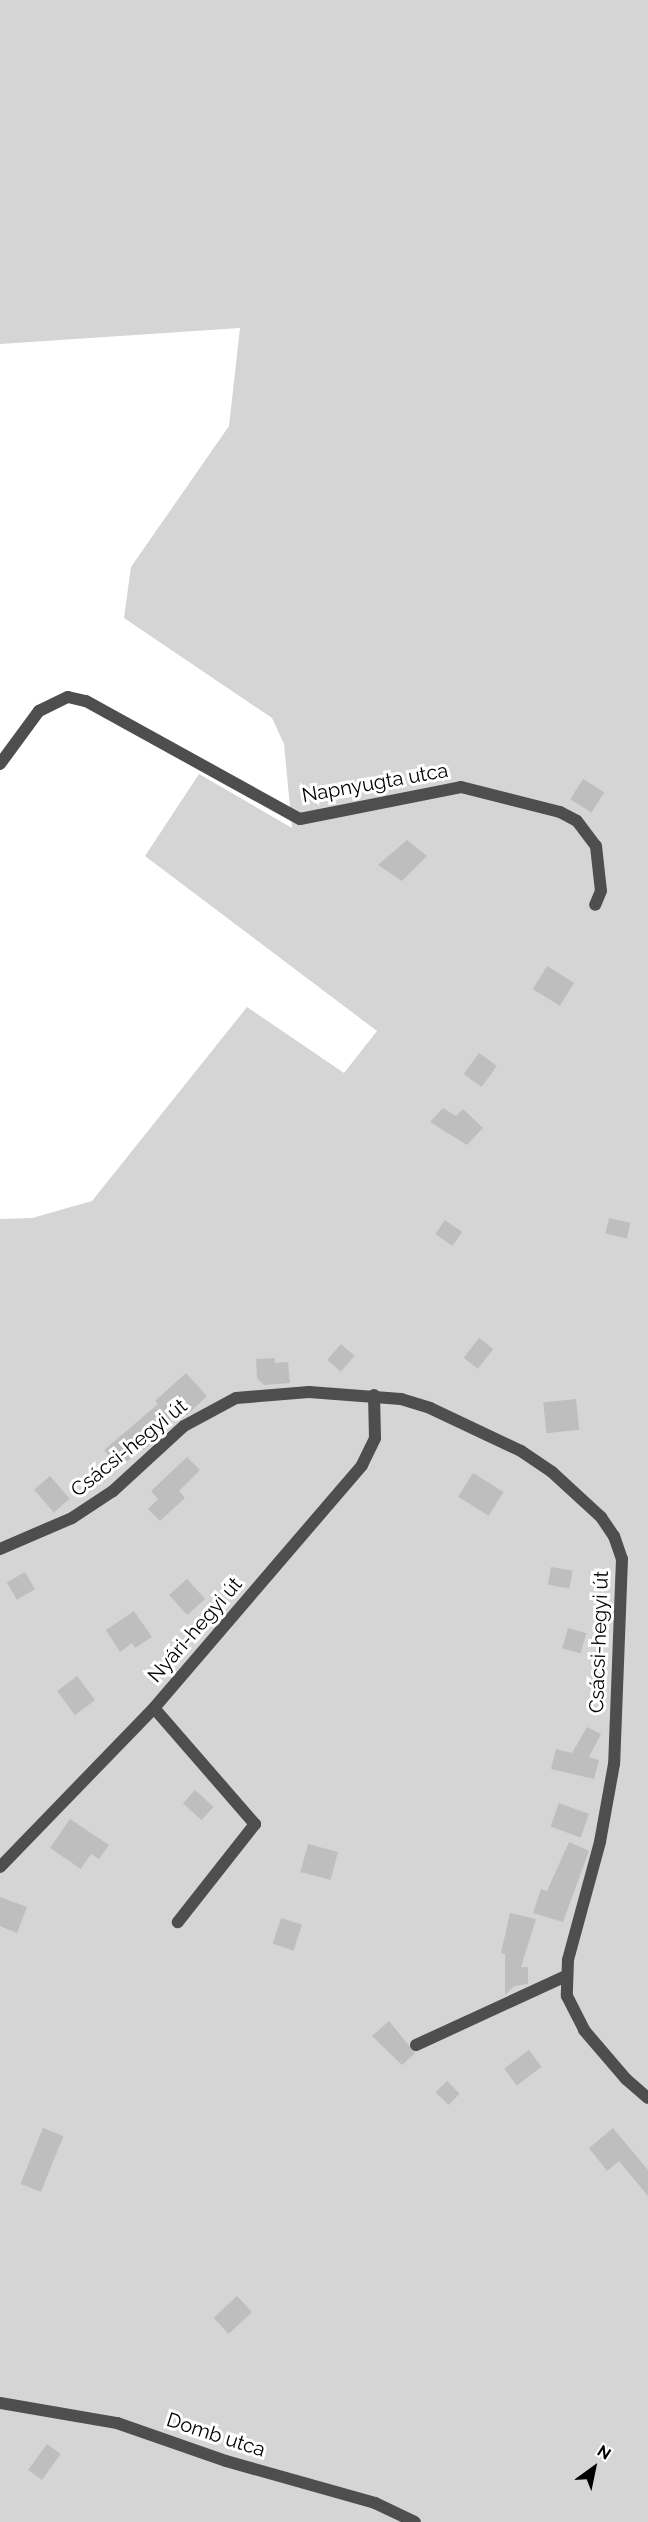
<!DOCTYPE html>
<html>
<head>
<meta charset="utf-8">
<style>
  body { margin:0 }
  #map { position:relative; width:648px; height:2522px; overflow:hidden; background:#fff; font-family:Raleway,sans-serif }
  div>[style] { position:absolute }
  .green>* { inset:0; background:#d5d5d5 }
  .building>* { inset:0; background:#bebebe; transform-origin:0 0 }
  .street>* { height:12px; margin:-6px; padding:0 6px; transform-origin:6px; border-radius:6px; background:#4e4e4e }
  span { translate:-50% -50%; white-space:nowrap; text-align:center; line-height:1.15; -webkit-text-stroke:6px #fff; paint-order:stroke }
  .street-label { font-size:20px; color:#000 }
  .north { position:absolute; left:564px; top:2438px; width:60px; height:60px; -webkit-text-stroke:4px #fff; paint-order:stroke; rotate:33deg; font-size:16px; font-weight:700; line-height:24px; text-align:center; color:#000 }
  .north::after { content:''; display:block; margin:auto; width:21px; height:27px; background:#000; clip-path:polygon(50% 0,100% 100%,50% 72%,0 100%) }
</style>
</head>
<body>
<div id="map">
  <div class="green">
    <div style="clip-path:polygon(0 0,648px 0,648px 2522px,0 2522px,0 1219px,32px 1218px,92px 1201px,247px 1007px,344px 1073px,377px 1031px,145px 856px,199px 774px,292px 828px,284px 744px,272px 718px,124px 618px,131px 567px,229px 426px,240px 328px,0 344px)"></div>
  </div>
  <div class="building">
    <div style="left:583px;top:779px;width:25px;height:24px;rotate:32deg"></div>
    <div style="clip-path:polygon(407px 840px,427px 856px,402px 881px,378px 865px)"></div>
    <div style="left:547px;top:966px;width:32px;height:27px;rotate:32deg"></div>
    <div style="left:479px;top:1053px;width:22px;height:26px;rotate:36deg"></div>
    <div style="clip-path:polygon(443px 1108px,456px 1116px,463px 1109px,483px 1128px,467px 1145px,430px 1122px)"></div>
    <div style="left:609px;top:1218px;width:22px;height:16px;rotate:13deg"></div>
    <div style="left:445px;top:1220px;width:21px;height:17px;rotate:35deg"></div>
    <div style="left:479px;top:1338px;width:18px;height:25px;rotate:38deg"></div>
    <div style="left:341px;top:1344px;width:18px;height:21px;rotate:41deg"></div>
    <div style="clip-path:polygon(275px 1358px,275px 1363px,288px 1362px,290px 1383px,264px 1385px,257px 1378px,256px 1359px)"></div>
    <div style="clip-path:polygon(186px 1373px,207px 1396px,187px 1415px,181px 1409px,154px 1434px,158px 1439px,119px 1467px,104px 1450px,158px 1404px,155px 1401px)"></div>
    <div style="left:576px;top:1399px;width:31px;height:33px;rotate:84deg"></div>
    <div style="clip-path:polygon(187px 1457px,200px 1470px,179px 1491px,185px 1498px,160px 1521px,148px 1509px,158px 1499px,151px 1491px)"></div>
    <div style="left:473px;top:1473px;width:36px;height:28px;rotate:32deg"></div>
    <div style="left:50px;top:1476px;width:30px;height:21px;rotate:49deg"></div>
    <div style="left:551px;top:1567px;width:22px;height:18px;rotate:10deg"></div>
    <div style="left:25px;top:1572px;width:20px;height:21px;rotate:60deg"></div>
    <div style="left:187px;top:1579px;width:27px;height:24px;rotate:48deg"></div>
    <div style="clip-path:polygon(134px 1611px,152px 1637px,135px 1648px,132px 1643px,120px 1652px,106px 1630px)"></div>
    <div style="left:568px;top:1628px;width:19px;height:21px;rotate:16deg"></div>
    <div style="left:77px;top:1676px;width:30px;height:25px;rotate:53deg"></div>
    <div style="clip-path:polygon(587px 1727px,601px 1734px,589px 1757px,599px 1760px,594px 1779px,551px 1769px,556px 1749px,572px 1753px)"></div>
    <div style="left:195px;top:1790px;width:25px;height:18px;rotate:42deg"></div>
    <div style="left:559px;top:1803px;width:32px;height:25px;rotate:20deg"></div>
    <div style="clip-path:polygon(70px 1819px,109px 1845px,99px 1859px,91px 1854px,81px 1869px,50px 1848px)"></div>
    <div style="clip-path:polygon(569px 1842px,589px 1851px,563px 1922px,533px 1913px,541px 1889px,547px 1891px)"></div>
    <div style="left:308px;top:1844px;width:31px;height:29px;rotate:15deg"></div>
    <div style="clip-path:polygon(0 1897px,27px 1907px,17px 1933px,0 1926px)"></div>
    <div style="clip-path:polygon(510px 1913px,536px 1919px,521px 1967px,528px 1967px,528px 1984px,514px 1986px,505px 1995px,505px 1954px,501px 1953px)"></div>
    <div style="left:281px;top:1918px;width:22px;height:27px;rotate:18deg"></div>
    <div style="clip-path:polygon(389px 2021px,415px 2053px,402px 2065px,372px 2036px)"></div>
    <div style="left:529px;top:2050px;width:21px;height:31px;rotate:53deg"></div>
    <div style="left:447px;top:2081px;width:18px;height:16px;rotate:45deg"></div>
    <div style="left:43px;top:2128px;width:22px;height:60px;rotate:22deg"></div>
    <div style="clip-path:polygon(613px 2128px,648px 2170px,648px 2196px,619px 2161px,607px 2171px,589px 2148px)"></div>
    <div style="left:237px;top:2296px;width:22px;height:32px;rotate:47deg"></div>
    <div style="left:47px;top:2444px;width:17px;height:32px;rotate:36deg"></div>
  </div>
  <div class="street">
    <div style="left:0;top:764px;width:66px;rotate:-53.7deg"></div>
    <div style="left:39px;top:711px;width:32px;rotate:-26deg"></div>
    <div style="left:68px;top:697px;width:18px;rotate:13deg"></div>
    <div style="left:86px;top:701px;width:244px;rotate:28.9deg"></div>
    <div style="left:300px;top:819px;width:164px;rotate:-11.2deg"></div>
    <div style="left:461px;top:787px;width:102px;rotate:14.2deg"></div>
    <div style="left:560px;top:812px;width:19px;rotate:28deg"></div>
    <div style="left:577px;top:821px;width:31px;rotate:53deg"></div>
    <div style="left:596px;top:846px;width:45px;rotate:83.7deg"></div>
    <div style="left:601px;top:891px;width:15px;rotate:113deg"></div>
    <div style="left:0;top:1549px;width:78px;rotate:-23.3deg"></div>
    <div style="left:72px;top:1518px;width:49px;rotate:-33.4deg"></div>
    <div style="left:113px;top:1491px;width:96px;rotate:-42.5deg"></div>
    <div style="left:184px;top:1426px;width:59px;rotate:-28.3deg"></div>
    <div style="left:236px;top:1398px;width:73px;rotate:-4.7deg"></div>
    <div style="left:309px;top:1392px;width:92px;rotate:4.4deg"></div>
    <div style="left:401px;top:1399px;width:30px;rotate:17deg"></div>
    <div style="left:430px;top:1408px;width:101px;rotate:25.3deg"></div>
    <div style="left:521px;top:1451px;width:37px;rotate:34deg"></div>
    <div style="left:552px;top:1472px;width:67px;rotate:42.6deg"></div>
    <div style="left:601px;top:1517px;width:23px;rotate:56deg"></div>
    <div style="left:614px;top:1536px;width:24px;rotate:71deg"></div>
    <div style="left:622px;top:1559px;width:205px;rotate:92.2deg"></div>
    <div style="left:614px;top:1764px;width:79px;rotate:100.2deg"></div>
    <div style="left:600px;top:1842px;width:122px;rotate:105.2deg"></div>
    <div style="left:568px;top:1960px;width:36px;rotate:92deg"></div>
    <div style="left:567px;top:1996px;width:38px;rotate:63deg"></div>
    <div style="left:584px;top:2030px;width:65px;rotate:49.4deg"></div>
    <div style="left:626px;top:2079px;width:29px;rotate:41deg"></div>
    <div style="left:154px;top:1708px;width:154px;rotate:49deg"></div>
    <div style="left:255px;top:1824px;width:125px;rotate:128.2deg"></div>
    <div style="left:0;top:1867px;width:221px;rotate:-45.9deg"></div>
    <div style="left:154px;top:1708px;width:320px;rotate:-49.4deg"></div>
    <div style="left:362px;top:1465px;width:30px;rotate:-64deg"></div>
    <div style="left:375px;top:1438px;width:43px;rotate:-91.3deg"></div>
    <div style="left:416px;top:2045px;width:165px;rotate:-24.7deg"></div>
    <div style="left:0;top:2403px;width:119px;rotate:9.7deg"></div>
    <div style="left:117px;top:2423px;width:115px;rotate:19.2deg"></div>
    <div style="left:226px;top:2461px;width:155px;rotate:15.7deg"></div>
    <div style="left:375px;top:2503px;width:44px;rotate:25.4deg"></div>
  </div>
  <div class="street-label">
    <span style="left:375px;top:783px;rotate:-10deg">Napnyugta utca</span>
    <span style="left:129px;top:1448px;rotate:-39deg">Csácsi-hegyi út</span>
    <span style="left:195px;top:1630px;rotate:-49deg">Nyári-hegyi út</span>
    <span style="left:599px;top:1642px;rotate:-88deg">Csácsi-hegyi út</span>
    <span style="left:216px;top:2435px;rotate:18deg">Domb utca</span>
  </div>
  <div class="north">N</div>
</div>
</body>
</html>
